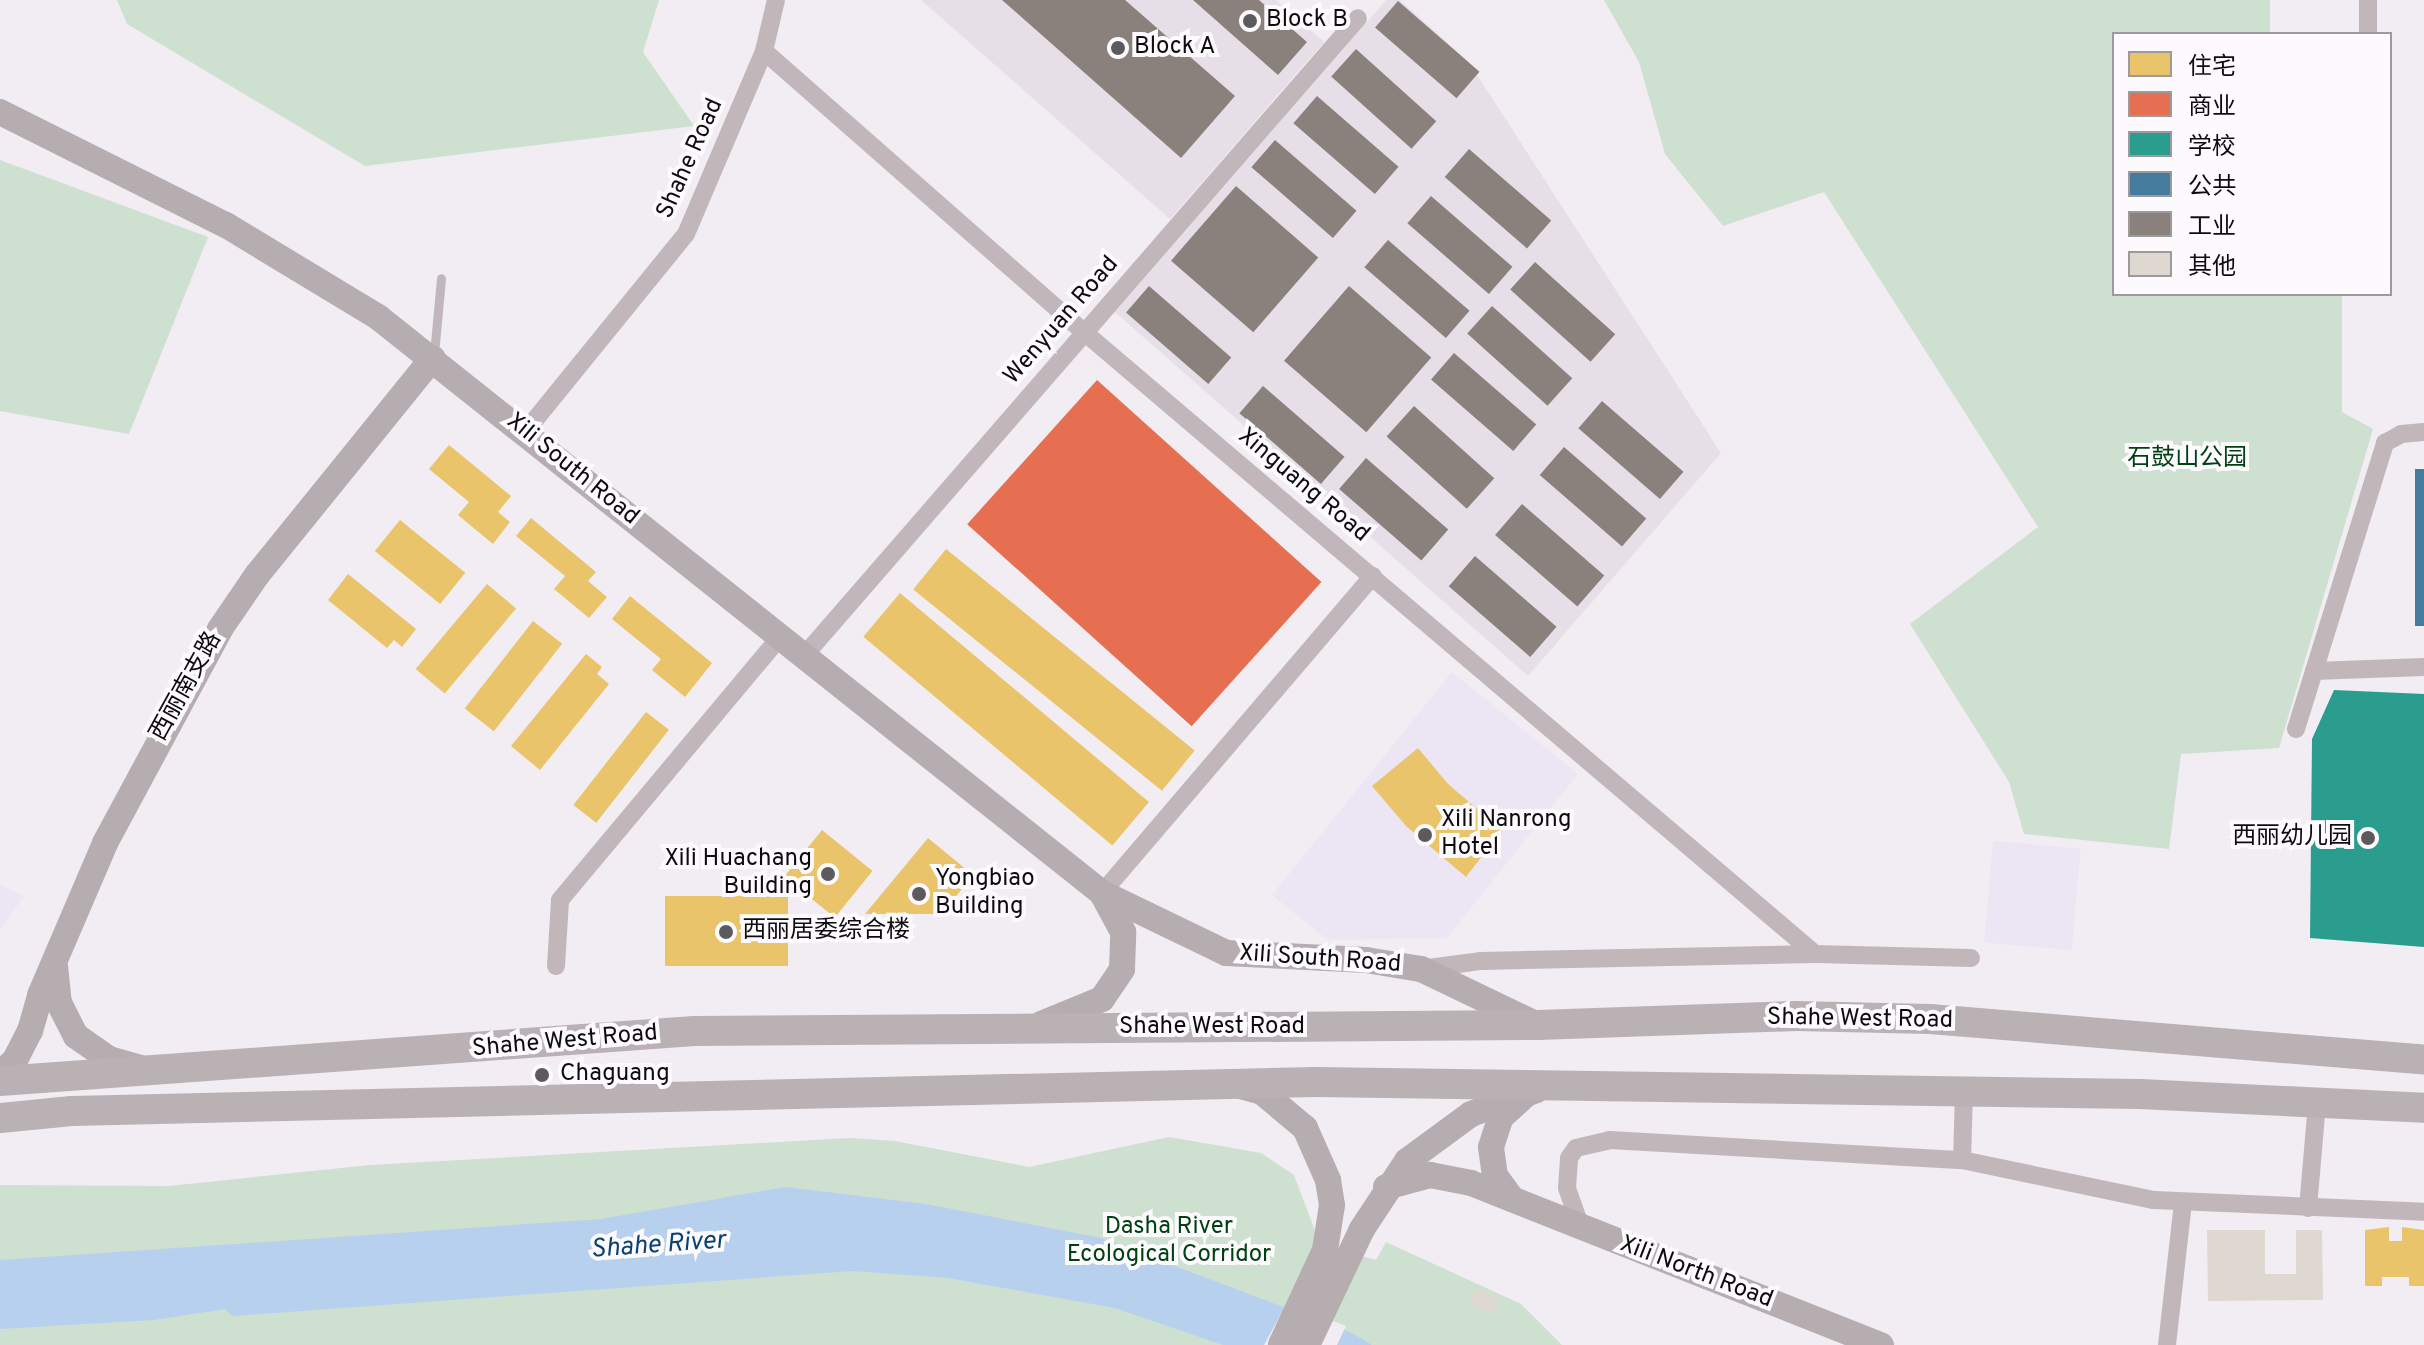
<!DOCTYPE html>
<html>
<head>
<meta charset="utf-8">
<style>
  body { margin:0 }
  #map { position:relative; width:2424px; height:1345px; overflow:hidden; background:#f1edf2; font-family:Overpass,"Noto Sans SC",sans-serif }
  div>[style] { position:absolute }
  .commercial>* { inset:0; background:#ece6f4; transform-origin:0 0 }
  .built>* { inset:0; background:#e6dfe8 }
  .green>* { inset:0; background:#cee0d0 }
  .water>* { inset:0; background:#b7d0ed }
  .pier>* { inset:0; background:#f1edf2 }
  .homes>* { inset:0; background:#e9c46a; transform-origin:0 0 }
  .shops>* { inset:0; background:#e76f51; transform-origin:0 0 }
  .schools>* { inset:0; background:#2a9d8f }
  .public>* { inset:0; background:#457b9d; transform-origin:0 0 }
  .industry>* { inset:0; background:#8a817c; transform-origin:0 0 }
  .building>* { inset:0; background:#dfd8d1; transform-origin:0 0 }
  .lane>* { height:9px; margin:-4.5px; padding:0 4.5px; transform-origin:4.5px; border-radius:4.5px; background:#c1b7bb }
  .street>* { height:18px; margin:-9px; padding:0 9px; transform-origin:9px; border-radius:9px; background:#c1b7bb }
  .secondary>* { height:26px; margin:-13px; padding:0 13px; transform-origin:13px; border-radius:13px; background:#b6adb1 }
  .primary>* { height:30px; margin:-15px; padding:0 15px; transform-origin:15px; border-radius:15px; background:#bab1b4 }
  .dots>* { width:22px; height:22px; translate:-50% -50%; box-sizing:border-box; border:4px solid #fdfafe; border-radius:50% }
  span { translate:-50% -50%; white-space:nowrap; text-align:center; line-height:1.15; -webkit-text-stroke:8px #fdfafe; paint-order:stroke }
  .poi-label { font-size:24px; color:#0d0b0e }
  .left { translate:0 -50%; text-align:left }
  .right { translate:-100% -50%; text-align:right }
  .street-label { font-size:24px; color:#0d0b0e }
  .park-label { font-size:24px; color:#004112 }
  .water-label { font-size:26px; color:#094171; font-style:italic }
  .legend { position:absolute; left:2112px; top:32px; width:280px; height:264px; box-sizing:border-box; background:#fdfafe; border:2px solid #9d9a9e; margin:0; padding:10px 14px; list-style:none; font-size:24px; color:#0d0b0e }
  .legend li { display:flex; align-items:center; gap:16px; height:40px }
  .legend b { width:40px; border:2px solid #9d9a9e }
</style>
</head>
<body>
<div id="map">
  <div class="commercial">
    <div style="clip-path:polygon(1452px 672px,1578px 774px,1447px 938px,1328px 940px,1272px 895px)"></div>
    <div style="left:1993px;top:841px;width:88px;height:102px;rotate:5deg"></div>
    <div style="clip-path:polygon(0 885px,24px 896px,0 930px)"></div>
  </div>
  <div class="built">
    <div style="clip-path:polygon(921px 0,1276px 0,1324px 42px,1170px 219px)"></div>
    <div style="clip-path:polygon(1386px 0,1400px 0,1468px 61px,1721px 453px,1528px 676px,1115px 312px)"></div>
  </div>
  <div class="green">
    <div style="clip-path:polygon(117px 0,659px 0,643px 52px,694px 126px,365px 166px,127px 24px)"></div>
    <div style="clip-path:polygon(1604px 0,2270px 0,2270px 34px,2114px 34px,2114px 294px,2342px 294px,2342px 412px,2373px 429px,2279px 748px,2181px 754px,2169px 849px,2024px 834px,2009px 782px,1910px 624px,2038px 527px,1824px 192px,1723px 226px,1665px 154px,1639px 62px)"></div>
    <div style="clip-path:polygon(0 160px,208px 237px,129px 434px,0 411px)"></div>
    <div style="clip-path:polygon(1169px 1137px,1261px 1153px,1294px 1175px,1320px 1244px,1376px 1260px,1386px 1242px,1521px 1304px,1562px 1345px,0 1345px,0 1185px,169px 1186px,370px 1165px,850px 1138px,895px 1141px,1029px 1167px)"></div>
  </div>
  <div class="water">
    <div style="clip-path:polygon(785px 1187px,926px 1204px,1101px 1238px,1352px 1333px,1372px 1345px,1223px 1345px,1115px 1308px,948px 1278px,853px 1271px,232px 1316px,225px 1309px,154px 1320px,0 1329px,0 1260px,601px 1219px)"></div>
  </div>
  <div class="pier">
    <div style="clip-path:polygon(1287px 1303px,1346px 1326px,1337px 1345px,1264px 1345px)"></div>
  </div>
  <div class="homes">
    <div style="clip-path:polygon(449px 445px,511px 496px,498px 512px,510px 522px,493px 544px,458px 515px,469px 502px,429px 469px)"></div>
    <div style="clip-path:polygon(531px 518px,596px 572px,588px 581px,607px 597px,589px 618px,554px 589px,565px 576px,516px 536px)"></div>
    <div style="left:400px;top:520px;width:84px;height:40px;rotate:39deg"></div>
    <div style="left:946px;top:549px;width:320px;height:52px;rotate:39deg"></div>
    <div style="clip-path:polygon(348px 574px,416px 629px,402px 647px,394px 640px,387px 648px,328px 600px)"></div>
    <div style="left:487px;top:584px;width:38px;height:111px;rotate:40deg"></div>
    <div style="left:900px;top:593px;width:325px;height:57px;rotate:40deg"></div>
    <div style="clip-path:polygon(630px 596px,712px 663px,685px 697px,652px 670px,661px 659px,612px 619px)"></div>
    <div style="left:533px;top:621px;width:37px;height:111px;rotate:38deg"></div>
    <div style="clip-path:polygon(586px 654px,602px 667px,597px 674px,609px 684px,540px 770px,511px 746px)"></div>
    <div style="left:646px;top:712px;width:29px;height:118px;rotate:38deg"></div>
    <div style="clip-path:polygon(1418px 748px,1448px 784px,1502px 830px,1466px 877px,1406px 826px,1372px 786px)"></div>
    <div style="left:822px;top:830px;width:65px;height:60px;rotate:39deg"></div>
    <div style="clip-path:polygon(928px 838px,973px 875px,942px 914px,865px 914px)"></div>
    <div style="left:665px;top:896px;width:123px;height:70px"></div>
    <div style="clip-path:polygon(2389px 1227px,2389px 1241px,2402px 1241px,2402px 1227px,2424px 1230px,2424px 1286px,2409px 1286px,2409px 1277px,2382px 1277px,2382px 1286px,2365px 1286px,2365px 1230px)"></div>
  </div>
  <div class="shops">
    <div style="left:1097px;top:380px;width:302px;height:194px;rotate:42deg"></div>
  </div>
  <div class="schools">
    <div style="clip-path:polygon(2334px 690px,2424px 694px,2424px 947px,2310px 938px,2312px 739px)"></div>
  </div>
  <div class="public">
    <div style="left:2415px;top:469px;width:9px;height:157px"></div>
  </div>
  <div class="industry">
    <div style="clip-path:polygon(1002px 0,1125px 0,1235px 96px,1181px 158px)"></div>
    <div style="clip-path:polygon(1193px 0,1259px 0,1307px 42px,1278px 75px)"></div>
    <div style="left:1398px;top:1px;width:108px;height:35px;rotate:41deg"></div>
    <div style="left:1356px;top:49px;width:108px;height:37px;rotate:42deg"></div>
    <div style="left:1317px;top:96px;width:108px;height:36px;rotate:41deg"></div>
    <div style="left:1275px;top:140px;width:108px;height:36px;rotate:41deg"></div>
    <div style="left:1469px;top:149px;width:109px;height:37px;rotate:41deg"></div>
    <div style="left:1236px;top:186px;width:109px;height:99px;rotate:41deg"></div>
    <div style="left:1431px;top:196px;width:108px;height:36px;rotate:41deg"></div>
    <div style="left:1388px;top:240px;width:108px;height:36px;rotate:41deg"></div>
    <div style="left:1535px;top:262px;width:108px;height:37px;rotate:42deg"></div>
    <div style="left:1149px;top:286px;width:109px;height:35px;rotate:41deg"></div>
    <div style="left:1349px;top:286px;width:109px;height:99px;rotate:41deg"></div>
    <div style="left:1492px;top:306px;width:108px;height:37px;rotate:42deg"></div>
    <div style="left:1454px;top:353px;width:109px;height:35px;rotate:41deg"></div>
    <div style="left:1263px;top:386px;width:108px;height:36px;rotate:41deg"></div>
    <div style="left:1602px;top:401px;width:108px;height:36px;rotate:41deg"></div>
    <div style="left:1414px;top:406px;width:108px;height:41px;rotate:42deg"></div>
    <div style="left:1564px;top:447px;width:109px;height:37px;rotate:41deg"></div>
    <div style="left:1366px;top:458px;width:109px;height:41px;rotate:41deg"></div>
    <div style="left:1522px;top:504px;width:109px;height:41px;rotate:41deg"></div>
    <div style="left:1475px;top:556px;width:108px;height:40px;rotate:41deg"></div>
  </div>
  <div class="building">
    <div style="clip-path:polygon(2207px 1230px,2265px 1230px,2265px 1274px,2296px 1274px,2296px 1230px,2322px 1230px,2323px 1300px,2208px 1301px)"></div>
    <div style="left:1476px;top:1288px;width:25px;height:16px;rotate:26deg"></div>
  </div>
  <div class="lane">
    <div style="left:434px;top:354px;width:76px;rotate:-84.7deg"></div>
  </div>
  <div class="street">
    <div style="left:2368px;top:34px;width:34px;rotate:-90deg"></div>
    <div style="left:764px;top:51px;width:426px;rotate:41.3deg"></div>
    <div style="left:1084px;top:332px;width:960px;rotate:40.39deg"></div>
    <div style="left:525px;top:432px;width:255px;rotate:-50.9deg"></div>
    <div style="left:686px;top:234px;width:199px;rotate:-66.9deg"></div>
    <div style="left:764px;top:51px;width:52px;rotate:-76.8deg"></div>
    <div style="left:803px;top:657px;width:846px;rotate:-49.02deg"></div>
    <div style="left:2314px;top:671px;width:110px;rotate:-2.1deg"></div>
    <div style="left:2296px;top:729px;width:300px;rotate:-72.7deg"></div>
    <div style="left:2385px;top:443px;width:18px;rotate:-29deg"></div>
    <div style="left:2401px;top:434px;width:23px;rotate:-5deg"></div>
    <div style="left:1102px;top:893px;width:417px;rotate:-49.5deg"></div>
    <div style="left:556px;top:966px;width:66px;rotate:-86.5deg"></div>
    <div style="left:560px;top:900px;width:341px;rotate:-50.1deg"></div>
    <div style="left:1421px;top:969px;width:61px;rotate:-7.6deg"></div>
    <div style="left:1481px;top:961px;width:334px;rotate:-1.2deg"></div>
    <div style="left:1815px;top:954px;width:156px;rotate:1.5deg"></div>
    <div style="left:1962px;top:1160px;width:69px;rotate:-88.3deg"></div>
    <div style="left:2308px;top:1208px;width:106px;rotate:-85.1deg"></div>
    <div style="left:1581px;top:1228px;width:42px;rotate:-109.3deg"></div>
    <div style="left:1567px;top:1188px;width:30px;rotate:-86deg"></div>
    <div style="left:1569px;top:1158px;width:12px;rotate:-55deg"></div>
    <div style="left:1576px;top:1148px;width:35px;rotate:-13deg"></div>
    <div style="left:1610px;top:1140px;width:353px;rotate:3.3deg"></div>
    <div style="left:1962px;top:1160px;width:196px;rotate:11.8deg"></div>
    <div style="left:2154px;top:1200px;width:270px;rotate:2.5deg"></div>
    <div style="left:2167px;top:1345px;width:144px;rotate:-83.6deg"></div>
  </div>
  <div class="secondary">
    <div style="left:0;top:112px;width:253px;rotate:26.6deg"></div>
    <div style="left:226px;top:225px;width:178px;rotate:31.2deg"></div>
    <div style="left:378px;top:317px;width:925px;rotate:38.51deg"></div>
    <div style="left:1102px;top:893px;width:138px;rotate:25.8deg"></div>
    <div style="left:1226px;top:953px;width:140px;rotate:2.9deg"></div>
    <div style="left:1366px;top:960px;width:56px;rotate:9.3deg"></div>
    <div style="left:1421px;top:969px;width:130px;rotate:25.6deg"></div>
    <div style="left:55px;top:966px;width:37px;rotate:84deg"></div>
    <div style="left:59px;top:1003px;width:37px;rotate:63deg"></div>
    <div style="left:76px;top:1036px;width:40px;rotate:34.9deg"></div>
    <div style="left:109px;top:1059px;width:33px;rotate:16deg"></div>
    <div style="left:1041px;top:1024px;width:66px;rotate:-22.3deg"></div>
    <div style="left:1102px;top:999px;width:36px;rotate:-56deg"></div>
    <div style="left:1122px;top:969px;width:37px;rotate:-88deg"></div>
    <div style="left:1123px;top:932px;width:44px;rotate:-118.3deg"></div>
    <div style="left:0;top:1074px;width:21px;rotate:-43deg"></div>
    <div style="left:15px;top:1060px;width:33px;rotate:-63deg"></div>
    <div style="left:30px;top:1031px;width:37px;rotate:-74deg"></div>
    <div style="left:40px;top:995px;width:165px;rotate:-66.8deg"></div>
    <div style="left:105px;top:843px;width:243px;rotate:-61.7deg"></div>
    <div style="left:220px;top:629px;width:65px;rotate:-55.6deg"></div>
    <div style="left:257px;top:575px;width:279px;rotate:-51deg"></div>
    <div style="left:1240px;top:1086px;width:23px;rotate:15deg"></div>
    <div style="left:1262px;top:1092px;width:56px;rotate:39.9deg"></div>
    <div style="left:1305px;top:1128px;width:57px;rotate:66.1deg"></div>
    <div style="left:1328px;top:1180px;width:25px;rotate:81deg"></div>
    <div style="left:1332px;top:1205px;width:46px;rotate:98.8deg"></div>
    <div style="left:1325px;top:1250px;width:105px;rotate:114.9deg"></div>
    <div style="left:1386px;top:1187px;width:46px;rotate:-15.3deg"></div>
    <div style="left:1430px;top:1175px;width:42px;rotate:11deg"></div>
    <div style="left:1471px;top:1183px;width:441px;rotate:21.6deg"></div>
    <div style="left:1512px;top:1199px;width:29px;rotate:-126deg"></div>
    <div style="left:1495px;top:1176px;width:29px;rotate:-98deg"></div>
    <div style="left:1491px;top:1147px;width:32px;rotate:-72deg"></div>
    <div style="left:1501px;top:1117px;width:30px;rotate:-42deg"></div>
    <div style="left:1307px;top:1345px;width:128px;rotate:-64.6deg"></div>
    <div style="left:1362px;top:1229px;width:82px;rotate:-56.5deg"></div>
    <div style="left:1407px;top:1161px;width:79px;rotate:-36.3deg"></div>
    <div style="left:1471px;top:1114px;width:70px;rotate:-20deg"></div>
  </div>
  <div class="primary">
    <div style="left:0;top:1081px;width:696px;rotate:-4.12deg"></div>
    <div style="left:694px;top:1031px;width:844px;rotate:-0.41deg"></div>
    <div style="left:1538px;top:1025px;width:258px;rotate:-2deg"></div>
    <div style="left:1796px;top:1016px;width:134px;rotate:1.3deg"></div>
    <div style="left:1930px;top:1019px;width:496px;rotate:4.7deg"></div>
    <div style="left:0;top:1118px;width:72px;rotate:-5.6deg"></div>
    <div style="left:72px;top:1111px;width:1243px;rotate:-1.34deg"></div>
    <div style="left:1315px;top:1082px;width:825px;rotate:0.83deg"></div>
    <div style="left:2140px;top:1094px;width:284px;rotate:2.8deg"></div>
  </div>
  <div class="dots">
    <div style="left:1250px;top:21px;background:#5d5a5e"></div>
    <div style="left:1118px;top:48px;background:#5d5a5e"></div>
    <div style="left:1425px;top:835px;background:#5d5a5e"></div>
    <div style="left:2368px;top:838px;background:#5d5a5e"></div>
    <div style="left:828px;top:874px;background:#5d5a5e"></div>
    <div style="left:919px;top:894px;background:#5d5a5e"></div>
    <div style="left:726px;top:932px;background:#5d5a5e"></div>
    <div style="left:542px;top:1075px;background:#5d5a5e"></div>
  </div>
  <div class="poi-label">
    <span class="left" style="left:1266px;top:21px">Block B</span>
    <span class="left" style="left:1134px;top:48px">Block A</span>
    <span class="left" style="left:1441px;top:835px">Xili Nanrong<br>Hotel</span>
    <span class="right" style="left:2352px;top:838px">西丽幼儿园</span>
    <span class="right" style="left:812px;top:874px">Xili Huachang<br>Building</span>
    <span class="left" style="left:935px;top:894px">Yongbiao<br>Building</span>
    <span class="left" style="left:742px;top:932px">西丽居委综合楼</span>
    <span class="left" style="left:560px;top:1075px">Chaguang</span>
  </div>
  <div class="street-label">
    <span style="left:691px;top:159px;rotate:-66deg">Shahe Road</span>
    <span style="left:1062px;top:321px;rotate:-49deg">Wenyuan Road</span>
    <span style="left:572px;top:470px;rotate:39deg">Xili South Road</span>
    <span style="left:1303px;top:486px;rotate:40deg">Xinguang Road</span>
    <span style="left:187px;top:687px;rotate:-61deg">西丽南支路</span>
    <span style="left:1320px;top:960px;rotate:4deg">Xili South Road</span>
    <span style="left:1860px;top:1020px;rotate:1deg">Shahe West Road</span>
    <span style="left:1212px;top:1028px">Shahe West Road</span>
    <span style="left:565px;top:1042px;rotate:-5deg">Shahe West Road</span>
    <span style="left:1696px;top:1273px;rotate:21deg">Xili North Road</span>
  </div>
  <div class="park-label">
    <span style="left:2187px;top:460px">石鼓山公园</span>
    <span style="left:1169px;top:1242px">Dasha River<br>Ecological Corridor</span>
  </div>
  <div class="water-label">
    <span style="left:658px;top:1246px;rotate:-4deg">Shahe River</span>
  </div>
  <ul class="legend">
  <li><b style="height:22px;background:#e9c46a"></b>住宅</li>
  <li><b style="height:22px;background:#e76f51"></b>商业</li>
  <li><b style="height:22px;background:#2a9d8f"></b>学校</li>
  <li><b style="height:22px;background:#457b9d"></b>公共</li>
  <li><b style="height:22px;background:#8a817c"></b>工业</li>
  <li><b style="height:22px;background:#dfd8d1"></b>其他</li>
  </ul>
</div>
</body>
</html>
